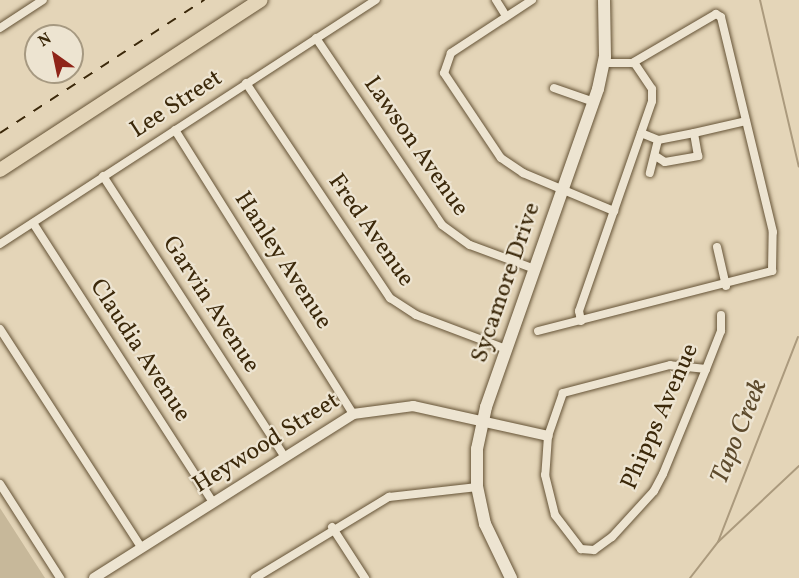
<!DOCTYPE html>
<html>
<head>
<meta charset="utf-8">
<style>
  body { margin:0 }
  #map { position:relative; width:799px; height:578px; overflow:hidden; background:#e4d5b8; font-family:Vollkorn,serif }
  div>[style] { position:absolute }
  .green>* { inset:0; background:#c7b89a }
  .stream>* { height:2px; margin:-1px; padding:0 1px; transform-origin:1px; border-radius:1px; background:#ab9a7d }
  .roads { filter:drop-shadow(0 0 2px #655336) drop-shadow(0 0 2px #655336) }
  .minor>* { height:8px; margin:-4px; padding:0 4px; transform-origin:4px; border-radius:4px; background:#ede4d1 }
  .tertiary>* { height:10px; margin:-5px; padding:0 5px; transform-origin:5px; border-radius:5px; background:#ede4d1 }
  .secondary>* { height:12px; margin:-6px; padding:0 6px; transform-origin:6px; border-radius:6px; background:#ede4d1 }
  .primary>* { height:14px; margin:-7px; padding:0 7px; transform-origin:7px; border-radius:7px; background:#e4d5b8 }
  .rail>* { height:2px; margin-top:-1px; transform-origin:0; background:repeating-linear-gradient(90deg,#3b280a 0 10px,transparent 0 20px) }
  span { translate:-50% -50%; white-space:nowrap; text-align:center; line-height:1.15; -webkit-text-stroke:4.5px #ede4d1; paint-order:stroke }
  .street-label { font-size:24px; color:#3b280a }
  .water-label { font-size:26px; color:#5d4a2c; font-style:italic }
  .north { position:absolute; left:24px; top:24px; width:60px; height:60px; box-sizing:border-box; background:#ede4d1; border:2px solid #a69981; border-radius:50%; rotate:327deg; font-size:16px; font-weight:700; line-height:24px; text-align:center; color:#3b280a }
  .north::after { content:''; display:block; margin:auto; width:21px; height:27px; background:#8f2418; clip-path:polygon(50% 0,100% 100%,50% 72%,0 100%) }
</style>
</head>
<body>
<div id="map">
  <div class="green">
    <div style="clip-path:polygon(0 508px,45px 578px,0 578px)"></div>
  </div>
  <div class="stream">
    <div style="left:760px;top:0;width:171px;rotate:76.9deg"></div>
    <div style="left:718px;top:542px;width:220px;rotate:-68.7deg"></div>
    <div style="left:690px;top:578px;width:46px;rotate:-52.1deg"></div>
    <div style="left:718px;top:542px;width:111px;rotate:-43.2deg"></div>
  </div>
  <div class="roads">
    <div class="minor">
      <div style="left:496px;top:0;width:19px;rotate:58deg"></div>
      <div style="left:532px;top:0;width:97px;rotate:146.8deg"></div>
      <div style="left:451px;top:53px;width:21px;rotate:109deg"></div>
      <div style="left:444px;top:73px;width:102px;rotate:56.2deg"></div>
      <div style="left:501px;top:158px;width:27px;rotate:34deg"></div>
      <div style="left:523px;top:173px;width:99px;rotate:22.7deg"></div>
      <div style="left:0;top:28px;width:51px;rotate:-33.1deg"></div>
      <div style="left:316px;top:38px;width:225px;rotate:56deg"></div>
      <div style="left:442px;top:225px;width:34px;rotate:36deg"></div>
      <div style="left:470px;top:245px;width:69px;rotate:20.3deg"></div>
      <div style="left:246px;top:83px;width:259px;rotate:56.2deg"></div>
      <div style="left:390px;top:298px;width:31px;rotate:33deg"></div>
      <div style="left:416px;top:315px;width:96px;rotate:20.7deg"></div>
      <div style="left:554px;top:88px;width:42px;rotate:19.3deg"></div>
      <div style="left:175px;top:130px;width:335px;rotate:57.9deg"></div>
      <div style="left:641px;top:133px;width:18px;rotate:22deg"></div>
      <div style="left:658px;top:140px;width:34px;rotate:104deg"></div>
      <div style="left:694px;top:133px;width:53px;rotate:-13deg"></div>
      <div style="left:657px;top:157px;width:9px;rotate:32deg"></div>
      <div style="left:665px;top:162px;width:34px;rotate:-10deg"></div>
      <div style="left:698px;top:156px;width:23px;rotate:-100deg"></div>
      <div style="left:694px;top:133px;width:37px;rotate:169deg"></div>
      <div style="left:103px;top:176px;width:333px;rotate:57.1deg"></div>
      <div style="left:33px;top:223px;width:332px;rotate:57.2deg"></div>
      <div style="left:0;top:244px;width:448px;rotate:-33deg"></div>
      <div style="left:717px;top:247px;width:40px;rotate:77deg"></div>
      <div style="left:581px;top:321px;width:10px;rotate:-101deg"></div>
      <div style="left:579px;top:311px;width:222px;rotate:-70.8deg"></div>
      <div style="left:652px;top:101px;width:12px;rotate:-90deg"></div>
      <div style="left:652px;top:89px;width:32px;rotate:-124deg"></div>
      <div style="left:0;top:329px;width:260px;rotate:57.1deg"></div>
      <div style="left:538px;top:331px;width:242px;rotate:-14.4deg"></div>
      <div style="left:772px;top:271px;width:39px;rotate:-89deg"></div>
      <div style="left:773px;top:232px;width:221px;rotate:-103.6deg"></div>
      <div style="left:721px;top:17px;width:6px;rotate:-149deg"></div>
      <div style="left:716px;top:14px;width:97px;rotate:149.7deg"></div>
      <div style="left:632px;top:63px;width:28px;rotate:180deg"></div>
      <div style="left:706px;top:369px;width:36px;rotate:-174deg"></div>
      <div style="left:670px;top:365px;width:111px;rotate:165.3deg"></div>
      <div style="left:563px;top:393px;width:46px;rotate:109.2deg"></div>
      <div style="left:548px;top:436px;width:39px;rotate:94deg"></div>
      <div style="left:545px;top:475px;width:41px;rotate:76deg"></div>
      <div style="left:555px;top:515px;width:43px;rotate:52.6deg"></div>
      <div style="left:581px;top:549px;width:13px;rotate:4deg"></div>
      <div style="left:594px;top:550px;width:22px;rotate:-36deg"></div>
      <div style="left:612px;top:537px;width:62px;rotate:-47.6deg"></div>
      <div style="left:654px;top:491px;width:19px;rotate:-62deg"></div>
      <div style="left:663px;top:474px;width:113px;rotate:-67.7deg"></div>
      <div style="left:706px;top:369px;width:41px;rotate:-68.5deg"></div>
      <div style="left:721px;top:331px;width:16px;rotate:-90deg"></div>
      <div style="left:0;top:484px;width:112px;rotate:57.4deg"></div>
      <div style="left:332px;top:527px;width:61px;rotate:57.1deg"></div>
      <div style="left:255px;top:578px;width:157px;rotate:-31.2deg"></div>
      <div style="left:389px;top:497px;width:89px;rotate:-6.5deg"></div>
    </div>
    <div class="tertiary">
      <div style="left:94px;top:578px;width:307px;rotate:-32.3deg"></div>
      <div style="left:353px;top:414px;width:61px;rotate:-7.6deg"></div>
      <div style="left:413px;top:406px;width:138px;rotate:12.5deg"></div>
    </div>
    <div class="secondary">
      <div style="left:511px;top:578px;width:60px;rotate:-115.7deg"></div>
      <div style="left:485px;top:524px;width:38px;rotate:-102deg"></div>
      <div style="left:477px;top:487px;width:38px;rotate:-90deg"></div>
      <div style="left:477px;top:449px;width:43px;rotate:-77.9deg"></div>
      <div style="left:486px;top:407px;width:337px;rotate:-70.6deg"></div>
      <div style="left:598px;top:89px;width:33px;rotate:-78deg"></div>
      <div style="left:605px;top:57px;width:57px;rotate:-91deg"></div>
    </div>
    <div class="primary">
      <div style="left:0;top:170px;width:311px;rotate:-33.1deg"></div>
    </div>
  </div>
  <div class="rail">
    <div style="left:0;top:133px;width:244px;rotate:-33.1deg"></div>
  </div>
  <div class="street-label">
    <span style="left:177px;top:105px;rotate:-33deg">Lee Street</span>
    <span style="left:415px;top:147px;rotate:55deg">Lawson Avenue</span>
    <span style="left:370px;top:231px;rotate:55deg">Fred Avenue</span>
    <span style="left:282px;top:261px;rotate:57deg">Hanley Avenue</span>
    <span style="left:507px;top:283px;rotate:-71deg">Sycamore Drive</span>
    <span style="left:210px;top:305px;rotate:57deg">Garvin Avenue</span>
    <span style="left:139px;top:351px;rotate:57deg">Claudia Avenue</span>
    <span style="left:661px;top:417px;rotate:-66deg">Phipps Avenue</span>
    <span style="left:267px;top:444px;rotate:-32deg">Heywood Street</span>
  </div>
  <div class="water-label">
    <span style="left:740px;top:432px;rotate:-68deg">Tapo Creek</span>
  </div>
  <div class="north">N</div>
</div>
</body>
</html>
